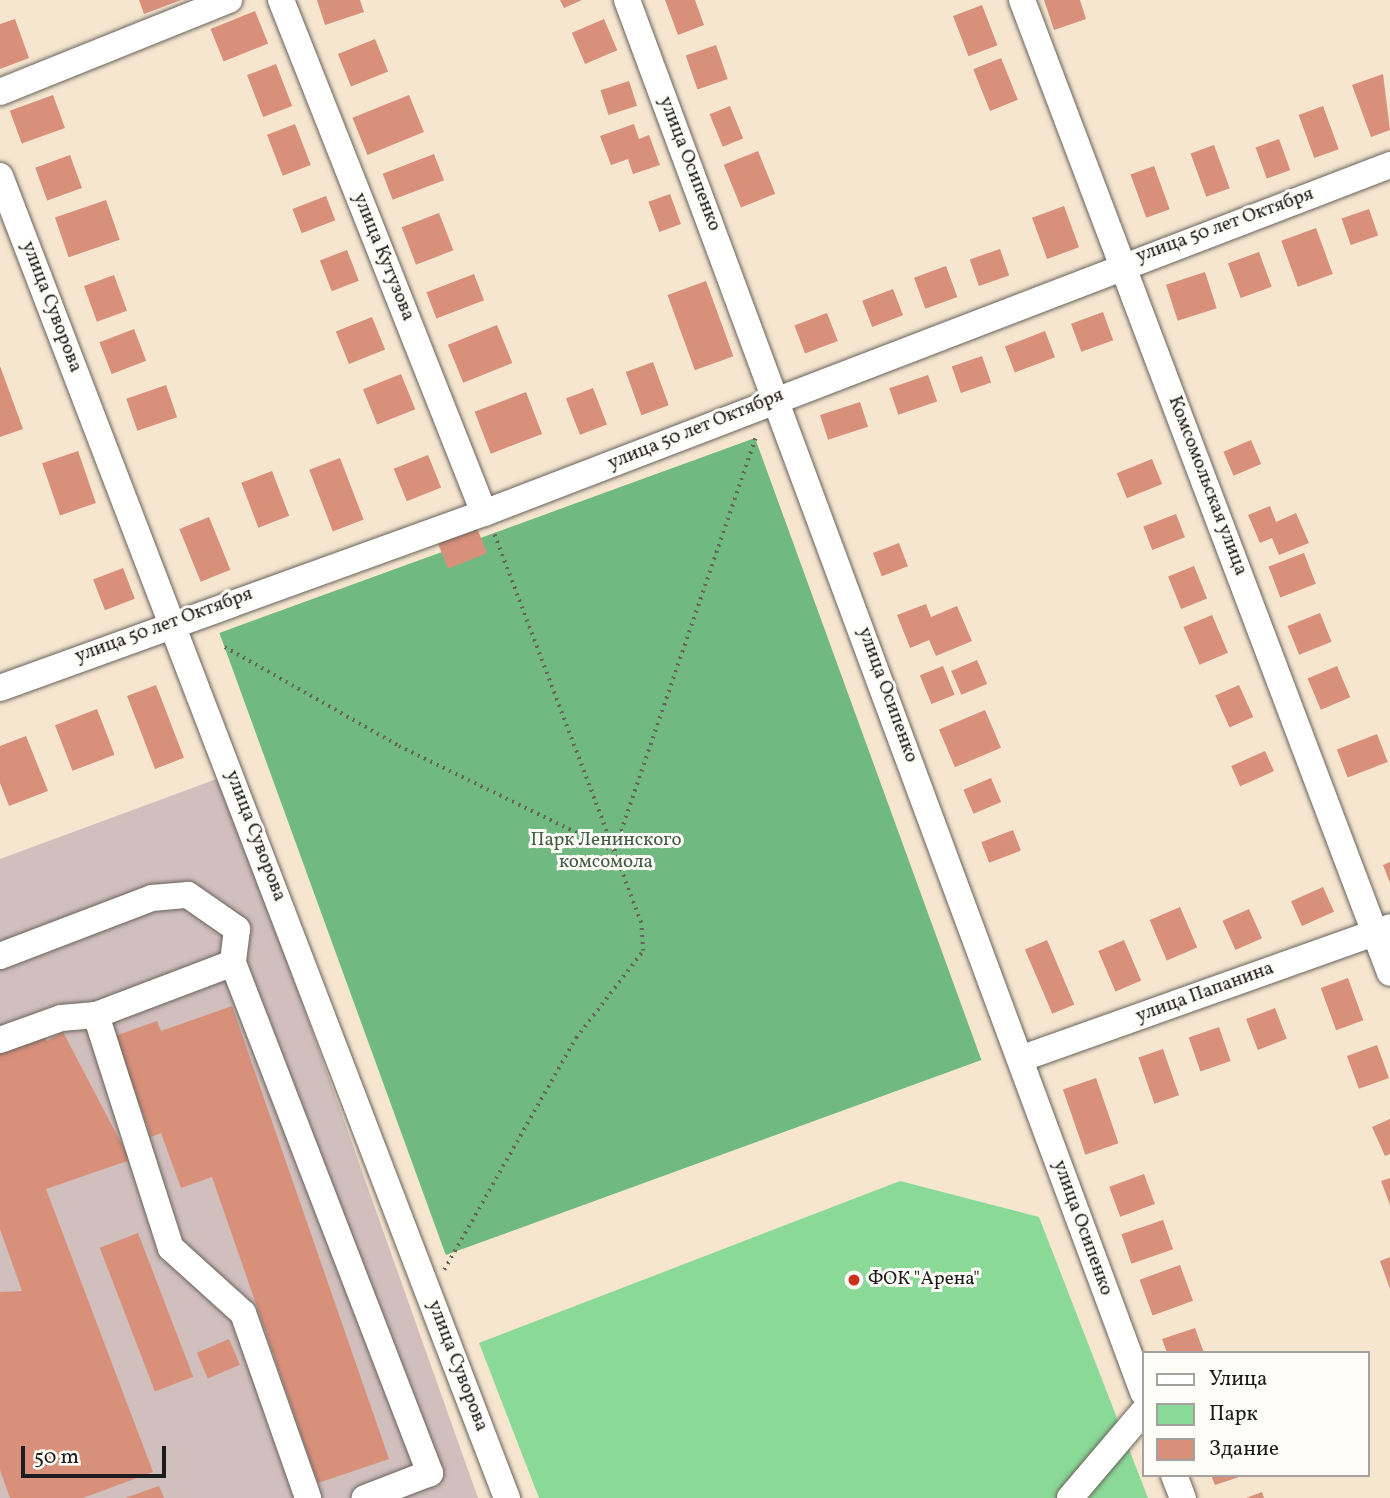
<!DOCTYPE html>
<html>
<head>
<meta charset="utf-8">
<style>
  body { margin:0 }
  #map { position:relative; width:1390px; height:1498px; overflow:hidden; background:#f6e6d0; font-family:Vollkorn,serif }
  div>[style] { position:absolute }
  .industrial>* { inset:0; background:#d1bfbd }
  .green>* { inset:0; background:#8bd997 }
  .forest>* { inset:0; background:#70b980; transform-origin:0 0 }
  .building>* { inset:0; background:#d8907b; transform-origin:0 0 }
  .path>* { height:3.5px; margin-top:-1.75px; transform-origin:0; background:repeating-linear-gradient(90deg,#68635b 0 2px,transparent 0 7px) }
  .roads { filter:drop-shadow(0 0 2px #68635b) drop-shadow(0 0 2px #68635b) }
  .minor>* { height:26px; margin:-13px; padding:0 13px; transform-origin:13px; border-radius:13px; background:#fff }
  .dots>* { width:19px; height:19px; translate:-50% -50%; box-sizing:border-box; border:4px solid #fdfcf7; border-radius:50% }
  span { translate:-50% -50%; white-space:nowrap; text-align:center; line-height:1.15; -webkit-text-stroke:6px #fdfcf7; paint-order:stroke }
  .street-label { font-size:19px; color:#1c1c1c }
  .park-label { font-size:19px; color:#435e47 }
  .poi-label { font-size:19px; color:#1c1c1c }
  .left { translate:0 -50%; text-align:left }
  .legend { position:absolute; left:1142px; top:1351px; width:228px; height:126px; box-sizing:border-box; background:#fdfcf7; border:2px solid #a3a29f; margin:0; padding:9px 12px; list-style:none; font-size:21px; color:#1c1c1c }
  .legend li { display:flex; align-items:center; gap:14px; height:35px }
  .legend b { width:35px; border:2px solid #a3a29f }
  .scale { position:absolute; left:21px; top:1446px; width:145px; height:32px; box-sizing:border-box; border:4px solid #1c1c1c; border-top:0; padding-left:9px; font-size:21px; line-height:24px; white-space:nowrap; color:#1c1c1c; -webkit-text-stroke:5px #fdfcf7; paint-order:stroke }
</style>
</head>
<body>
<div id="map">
  <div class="industrial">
    <div style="clip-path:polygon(222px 777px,478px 1498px,0 1498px,0 859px)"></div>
  </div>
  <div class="green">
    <div style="clip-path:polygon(900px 1181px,1039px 1217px,1148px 1498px,539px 1498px,479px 1343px)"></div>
  </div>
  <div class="forest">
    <div style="left:755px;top:438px;width:662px;height:570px;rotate:70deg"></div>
  </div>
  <div class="building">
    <div style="clip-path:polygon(139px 0,181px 0,144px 14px)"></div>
    <div style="clip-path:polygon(317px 0,360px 0,364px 12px,325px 25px)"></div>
    <div style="clip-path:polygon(560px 0,582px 0,564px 8px)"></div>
    <div style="clip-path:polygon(665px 0,695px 0,704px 25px,678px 35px)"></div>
    <div style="clip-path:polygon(1044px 0,1080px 0,1086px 19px,1054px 30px)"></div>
    <div style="left:982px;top:5px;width:43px;height:31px;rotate:69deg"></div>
    <div style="left:255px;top:11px;width:35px;height:48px;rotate:68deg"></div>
    <div style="clip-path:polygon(15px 19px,29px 58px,0 69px,0 24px)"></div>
    <div style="left:604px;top:19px;width:34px;height:35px;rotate:67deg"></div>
    <div style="left:375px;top:39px;width:35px;height:40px;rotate:68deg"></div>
    <div style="left:716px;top:45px;width:36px;height:32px;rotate:71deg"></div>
    <div style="left:1001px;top:58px;width:45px;height:30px;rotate:68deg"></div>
    <div style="left:276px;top:64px;width:45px;height:31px;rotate:69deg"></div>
    <div style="clip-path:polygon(1383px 74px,1390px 130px,1371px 137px,1352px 85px)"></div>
    <div style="left:629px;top:81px;width:26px;height:30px;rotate:72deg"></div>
    <div style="left:53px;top:95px;width:35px;height:46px;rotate:70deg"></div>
    <div style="left:409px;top:95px;width:40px;height:61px;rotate:68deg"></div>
    <div style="left:730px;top:106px;width:35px;height:22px;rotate:68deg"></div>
    <div style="left:1323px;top:106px;width:46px;height:26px;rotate:70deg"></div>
    <div style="left:295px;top:124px;width:44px;height:30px;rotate:69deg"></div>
    <div style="clip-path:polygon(634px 124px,639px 139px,649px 135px,660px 165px,633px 174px,628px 159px,611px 165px,600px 136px)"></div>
    <div style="left:1279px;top:139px;width:33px;height:25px;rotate:70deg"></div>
    <div style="left:1214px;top:145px;width:46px;height:25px;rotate:70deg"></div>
    <div style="left:758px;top:151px;width:46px;height:37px;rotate:68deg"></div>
    <div style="left:434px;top:154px;width:28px;height:55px;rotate:69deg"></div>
    <div style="left:70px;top:155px;width:35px;height:37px;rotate:70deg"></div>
    <div style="left:1154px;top:166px;width:46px;height:25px;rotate:70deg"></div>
    <div style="left:670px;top:194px;width:32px;height:23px;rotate:70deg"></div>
    <div style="left:326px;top:196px;width:26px;height:36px;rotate:69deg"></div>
    <div style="left:106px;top:200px;width:42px;height:54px;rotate:71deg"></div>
    <div style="left:1064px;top:206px;width:44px;height:34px;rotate:70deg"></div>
    <div style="left:1369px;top:209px;width:28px;height:29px;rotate:71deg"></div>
    <div style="left:439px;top:213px;width:40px;height:40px;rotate:69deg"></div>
    <div style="left:1316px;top:228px;width:49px;height:37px;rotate:70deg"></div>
    <div style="left:1000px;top:249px;width:28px;height:32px;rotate:71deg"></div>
    <div style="left:347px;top:250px;width:33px;height:29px;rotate:69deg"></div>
    <div style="left:1259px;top:252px;width:37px;height:33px;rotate:70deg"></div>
    <div style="left:946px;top:266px;width:33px;height:34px;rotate:70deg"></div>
    <div style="left:1205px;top:272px;width:38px;height:41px;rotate:72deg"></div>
    <div style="left:474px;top:274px;width:28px;height:51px;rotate:69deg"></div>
    <div style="left:114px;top:275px;width:38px;height:32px;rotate:70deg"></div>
    <div style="left:706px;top:281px;width:80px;height:41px;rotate:70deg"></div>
    <div style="left:893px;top:289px;width:28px;height:33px;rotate:69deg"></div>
    <div style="left:1103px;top:312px;width:30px;height:34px;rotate:70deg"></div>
    <div style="left:827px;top:313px;width:30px;height:35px;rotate:69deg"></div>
    <div style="left:372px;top:317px;width:35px;height:39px;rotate:68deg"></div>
    <div style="left:497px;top:325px;width:41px;height:53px;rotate:68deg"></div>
    <div style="left:134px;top:329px;width:34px;height:37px;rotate:69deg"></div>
    <div style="left:1045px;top:331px;width:28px;height:43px;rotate:69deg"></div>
    <div style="left:982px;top:356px;width:28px;height:32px;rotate:71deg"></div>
    <div style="left:653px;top:362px;width:46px;height:29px;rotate:70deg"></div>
    <div style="clip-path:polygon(0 366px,23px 429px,0 437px)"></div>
    <div style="left:401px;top:374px;width:38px;height:41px;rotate:68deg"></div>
    <div style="left:928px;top:375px;width:28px;height:41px;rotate:71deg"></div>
    <div style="left:166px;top:385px;width:34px;height:42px;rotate:71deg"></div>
    <div style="left:593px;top:388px;width:39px;height:29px;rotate:69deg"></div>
    <div style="left:526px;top:392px;width:45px;height:55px;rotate:69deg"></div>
    <div style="left:860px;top:402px;width:26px;height:42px;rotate:72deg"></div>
    <div style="left:1251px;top:440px;width:26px;height:30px;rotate:67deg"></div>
    <div style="left:78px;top:451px;width:55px;height:38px;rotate:71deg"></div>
    <div style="left:428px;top:455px;width:35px;height:37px;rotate:68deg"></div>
    <div style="left:340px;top:458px;width:66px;height:33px;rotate:69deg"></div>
    <div style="left:1152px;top:459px;width:27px;height:38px;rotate:68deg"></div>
    <div style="left:272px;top:471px;width:48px;height:33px;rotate:69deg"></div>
    <div style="clip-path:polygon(1270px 506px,1276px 522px,1296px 513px,1309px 543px,1279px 555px,1272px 538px,1260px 543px,1248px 515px)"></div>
    <div style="left:1176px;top:514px;width:25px;height:35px;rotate:69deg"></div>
    <div style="left:209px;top:517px;width:57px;height:32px;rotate:68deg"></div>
    <div style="left:477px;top:528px;width:27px;height:42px;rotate:68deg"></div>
    <div style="left:899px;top:543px;width:25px;height:28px;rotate:69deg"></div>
    <div style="left:1304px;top:553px;width:33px;height:38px;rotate:69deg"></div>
    <div style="left:1194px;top:566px;width:35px;height:28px;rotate:68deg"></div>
    <div style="left:123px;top:568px;width:33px;height:32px;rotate:69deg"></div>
    <div style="clip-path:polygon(926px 604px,931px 617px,957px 606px,972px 641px,936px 656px,929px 640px,910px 648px,897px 615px)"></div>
    <div style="left:1320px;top:613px;width:31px;height:35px;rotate:68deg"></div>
    <div style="left:1212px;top:615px;width:41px;height:31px;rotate:67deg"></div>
    <div style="left:977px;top:660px;width:26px;height:28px;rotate:67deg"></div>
    <div style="left:943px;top:666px;width:31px;height:25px;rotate:68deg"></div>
    <div style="left:1337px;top:666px;width:34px;height:32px;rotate:67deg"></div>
    <div style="left:156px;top:685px;width:78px;height:31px;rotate:69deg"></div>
    <div style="left:1239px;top:685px;width:35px;height:26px;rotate:66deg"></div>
    <div style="left:97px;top:709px;width:49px;height:45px;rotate:69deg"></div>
    <div style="left:985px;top:710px;width:41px;height:50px;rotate:67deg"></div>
    <div style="left:1377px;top:734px;width:30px;height:43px;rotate:69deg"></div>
    <div style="clip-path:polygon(26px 736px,48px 791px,9px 806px,0 783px,0 746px)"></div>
    <div style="left:1265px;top:751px;width:22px;height:37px;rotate:66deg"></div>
    <div style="left:991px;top:778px;width:26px;height:30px;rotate:67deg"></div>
    <div style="left:1013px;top:830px;width:22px;height:34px;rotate:69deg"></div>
    <div style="clip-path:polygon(1390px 862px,1390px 883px,1383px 865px)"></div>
    <div style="left:1323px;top:887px;width:27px;height:35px;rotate:66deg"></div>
    <div style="left:1180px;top:907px;width:44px;height:33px;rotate:67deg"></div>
    <div style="left:1249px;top:909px;width:32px;height:29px;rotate:66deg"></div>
    <div style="left:1047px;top:940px;width:70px;height:24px;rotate:67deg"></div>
    <div style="left:1124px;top:940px;width:44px;height:28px;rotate:67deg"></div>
    <div style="left:1348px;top:978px;width:45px;height:29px;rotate:70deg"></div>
    <div style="clip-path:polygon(232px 1006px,389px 1459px,318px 1483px,212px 1177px,181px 1188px,161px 1133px,151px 1137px,115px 1036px,157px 1021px,161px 1031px)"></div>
    <div style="left:1275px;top:1008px;width:33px;height:31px;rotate:69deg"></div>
    <div style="left:1219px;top:1027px;width:36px;height:32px;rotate:71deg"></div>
    <div style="clip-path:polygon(40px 1030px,47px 1041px,63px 1032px,130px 1160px,46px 1189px,153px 1472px,83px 1498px,10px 1498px,0 1470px,0 1292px,22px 1291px,0 1229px,0 1051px)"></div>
    <div style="left:1377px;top:1045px;width:35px;height:32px;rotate:70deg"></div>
    <div style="left:1163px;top:1049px;width:49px;height:26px;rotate:71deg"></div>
    <div style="left:1096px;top:1078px;width:69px;height:35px;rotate:71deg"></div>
    <div style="clip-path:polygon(1390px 1119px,1390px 1154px,1385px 1156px,1372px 1127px)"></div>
    <div style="left:1144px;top:1174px;width:32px;height:37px;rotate:70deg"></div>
    <div style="clip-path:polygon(1390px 1178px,1390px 1205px,1381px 1181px)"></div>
    <div style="left:1163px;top:1220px;width:31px;height:44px;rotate:71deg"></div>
    <div style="left:138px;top:1233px;width:154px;height:41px;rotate:69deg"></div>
    <div style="clip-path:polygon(1390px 1257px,1390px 1289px,1380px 1261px)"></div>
    <div style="left:1180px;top:1265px;width:38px;height:43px;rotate:70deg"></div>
    <div style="clip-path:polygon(1195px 1328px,1204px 1353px,1167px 1353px,1162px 1339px)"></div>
    <div style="left:229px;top:1339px;width:28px;height:35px;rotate:67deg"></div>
    <div style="clip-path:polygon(1211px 1475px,1242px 1475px,1242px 1476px,1215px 1485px)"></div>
    <div style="clip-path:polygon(159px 1486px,164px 1498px,125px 1498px)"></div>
    <div style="clip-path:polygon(1262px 1492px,1264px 1498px,1246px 1498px)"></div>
  </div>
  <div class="path">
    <div style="left:225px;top:647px;width:200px;rotate:29.6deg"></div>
    <div style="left:399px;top:746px;width:239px;rotate:26deg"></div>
    <div style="left:614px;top:851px;width:436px;rotate:-71.1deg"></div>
    <div style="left:444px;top:1270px;width:267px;rotate:-60.4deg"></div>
    <div style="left:576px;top:1038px;width:110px;rotate:-52.4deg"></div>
    <div style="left:643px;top:951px;width:28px;rotate:-94deg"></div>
    <div style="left:641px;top:923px;width:415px;rotate:-110.7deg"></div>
  </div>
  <div class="roads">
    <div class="minor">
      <div style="left:281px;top:0;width:552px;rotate:68.41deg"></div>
      <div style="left:627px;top:0;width:1485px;rotate:69.66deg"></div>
      <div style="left:1022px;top:0;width:1040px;rotate:69.28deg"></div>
      <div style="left:0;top:92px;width:247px;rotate:-21.9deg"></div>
      <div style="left:0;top:176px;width:1416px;rotate:69.02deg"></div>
      <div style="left:0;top:688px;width:515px;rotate:-19.88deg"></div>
      <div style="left:484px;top:513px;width:971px;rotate:-21.01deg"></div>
      <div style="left:0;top:956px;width:163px;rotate:-20.9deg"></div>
      <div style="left:152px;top:898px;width:36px;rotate:-5deg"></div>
      <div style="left:188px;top:895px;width:60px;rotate:34.8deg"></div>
      <div style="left:237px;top:929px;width:34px;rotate:97deg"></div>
      <div style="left:233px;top:963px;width:147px;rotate:159.2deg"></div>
      <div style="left:96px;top:1015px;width:245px;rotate:72.2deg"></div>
      <div style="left:171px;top:1248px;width:97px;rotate:42.1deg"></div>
      <div style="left:243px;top:1313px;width:196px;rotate:70.6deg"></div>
      <div style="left:233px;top:963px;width:547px;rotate:68.88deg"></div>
      <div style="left:430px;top:1473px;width:70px;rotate:159deg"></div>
      <div style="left:0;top:1040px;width:65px;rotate:-19.8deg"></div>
      <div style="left:61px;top:1018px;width:35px;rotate:-5deg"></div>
      <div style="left:1020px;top:1059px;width:393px;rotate:-19.6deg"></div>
      <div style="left:1174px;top:1475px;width:25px;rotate:69deg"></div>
      <div style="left:1070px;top:1498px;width:113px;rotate:-49.7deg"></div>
    </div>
  </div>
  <div class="dots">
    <div style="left:854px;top:1280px;background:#c8321e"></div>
  </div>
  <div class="street-label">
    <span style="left:689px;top:164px;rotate:69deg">улица Осипенко</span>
    <span style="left:1225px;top:226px;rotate:-20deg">улица 50 лет Октября</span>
    <span style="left:383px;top:257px;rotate:68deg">улица Кутузова</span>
    <span style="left:51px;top:307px;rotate:69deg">улица Суворова</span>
    <span style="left:696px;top:430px;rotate:-22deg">улица 50 лет Октября</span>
    <span style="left:1207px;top:486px;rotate:69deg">Комсомольская улица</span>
    <span style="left:164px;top:626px;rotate:-20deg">улица 50 лет Октября</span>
    <span style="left:887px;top:695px;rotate:70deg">улица Осипенко</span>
    <span style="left:255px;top:836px;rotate:69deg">улица Суворова</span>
    <span style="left:1205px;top:993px;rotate:-20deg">улица Папанина</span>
    <span style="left:1082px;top:1228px;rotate:70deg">улица Осипенко</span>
    <span style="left:457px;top:1366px;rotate:69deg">улица Суворова</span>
  </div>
  <div class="park-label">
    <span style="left:606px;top:852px">Парк Ленинского<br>комсомола</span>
  </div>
  <div class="poi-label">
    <span class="left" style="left:868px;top:1280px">ФОК "Арена"</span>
  </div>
  <ul class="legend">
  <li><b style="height:9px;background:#fff"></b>Улица</li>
  <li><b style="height:19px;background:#8bd997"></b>Парк</li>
  <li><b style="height:19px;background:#d8907b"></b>Здание</li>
  </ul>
  <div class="scale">50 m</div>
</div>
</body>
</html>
